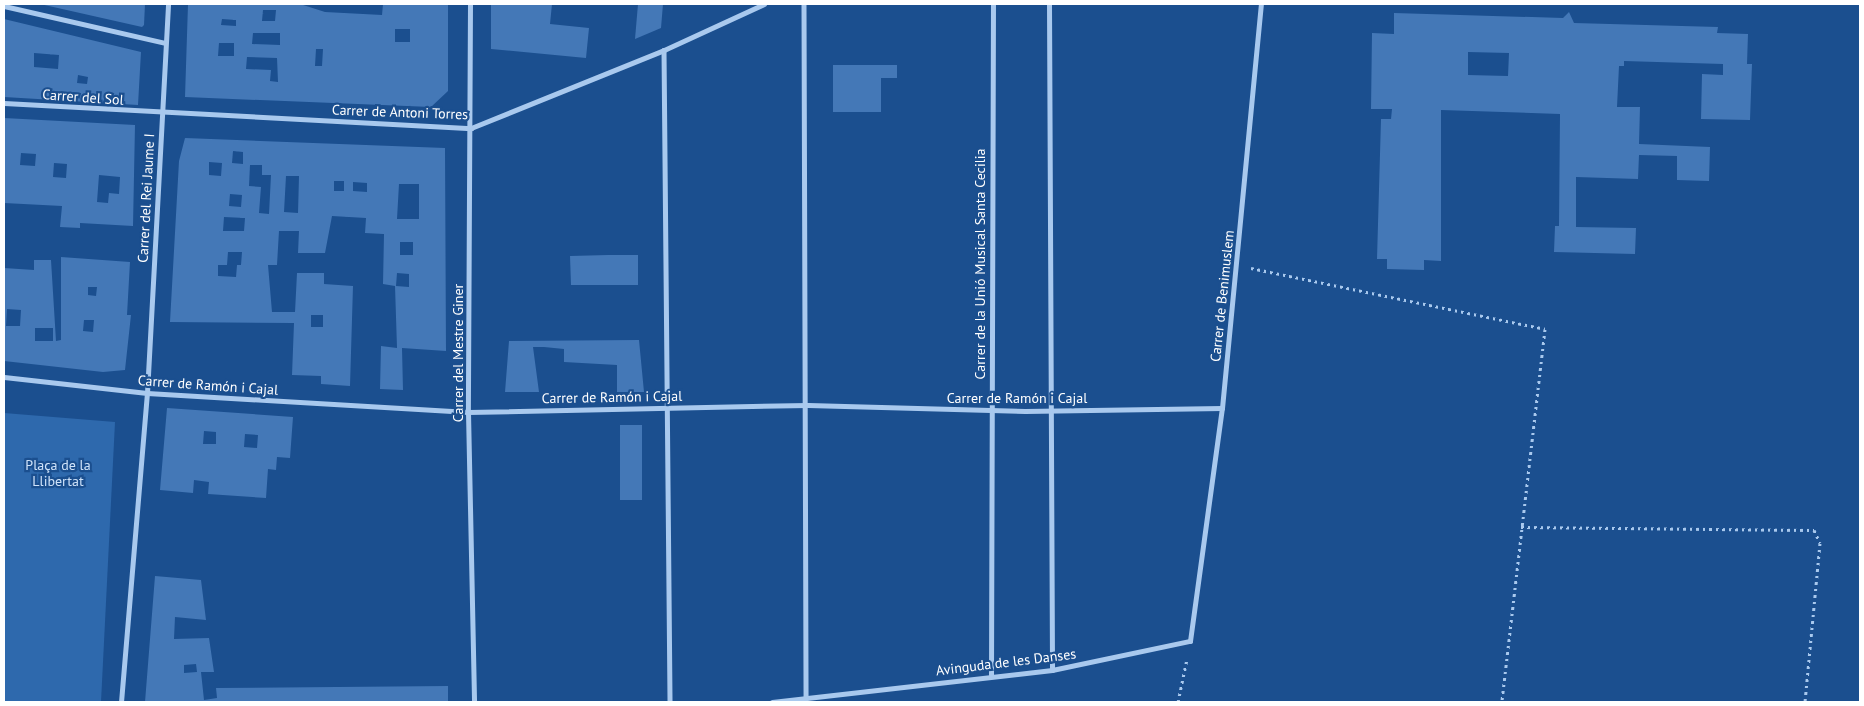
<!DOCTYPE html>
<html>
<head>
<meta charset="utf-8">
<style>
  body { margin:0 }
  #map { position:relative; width:1864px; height:706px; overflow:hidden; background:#1b4f8f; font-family:"PT Sans",sans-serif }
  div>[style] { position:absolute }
  .green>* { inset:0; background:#2e69ad }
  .building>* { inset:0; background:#4478b7; transform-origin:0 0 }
  .path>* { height:3px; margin-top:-1.5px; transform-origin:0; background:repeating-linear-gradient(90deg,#a9c9ee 0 2.5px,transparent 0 6.5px) }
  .pedestrian>* { height:4.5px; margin:-2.25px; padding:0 2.25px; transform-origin:2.25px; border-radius:2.25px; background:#a9c9ee }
  .minor>* { height:5px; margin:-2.5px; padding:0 2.5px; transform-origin:2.5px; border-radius:2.5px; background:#a9c9ee }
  span { translate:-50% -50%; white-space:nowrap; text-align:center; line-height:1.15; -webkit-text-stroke:4.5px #1b4f8f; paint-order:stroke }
  .street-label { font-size:14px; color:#fff }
  .park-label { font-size:14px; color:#cfe3fa }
  .frame { position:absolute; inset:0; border:5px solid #fff; pointer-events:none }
</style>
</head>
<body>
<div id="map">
  <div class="green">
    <div style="clip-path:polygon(4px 413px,115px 422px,101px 702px,4px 702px)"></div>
  </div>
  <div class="building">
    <div style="clip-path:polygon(40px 4px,145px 4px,144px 25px,142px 27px)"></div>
    <div style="clip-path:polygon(evenodd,188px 4px,300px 4px,325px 12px,382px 15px,383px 4px,448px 4px,448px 91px,431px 107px,185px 97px,188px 4px,263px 10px,276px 10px,275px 21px,262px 21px,263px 10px,188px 4px,222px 19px,236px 20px,236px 26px,221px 25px,222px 19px,188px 4px,395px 29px,410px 29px,410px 42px,395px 42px,395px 29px,188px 4px,253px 33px,280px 33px,280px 45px,252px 44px,253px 33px,188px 4px,219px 43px,234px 43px,234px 56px,218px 56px,219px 43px,188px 4px,316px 49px,323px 49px,322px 66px,315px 66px,316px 49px,188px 4px,247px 57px,277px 58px,278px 82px,270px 81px,271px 70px,246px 69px,247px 57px)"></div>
    <div style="clip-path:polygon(491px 4px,552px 4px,550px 24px,589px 28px,586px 58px,491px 49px)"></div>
    <div style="clip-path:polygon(638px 4px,663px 4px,661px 28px,635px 39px)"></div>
    <div style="clip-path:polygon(evenodd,1569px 12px,1574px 23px,1718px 27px,1717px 33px,1748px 34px,1747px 64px,1752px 64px,1750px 120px,1701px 119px,1702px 74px,1723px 75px,1723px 64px,1624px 61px,1624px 66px,1619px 66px,1617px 107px,1640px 107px,1639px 144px,1710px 147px,1709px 181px,1677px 180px,1677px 156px,1639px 155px,1638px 179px,1576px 177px,1576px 227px,1636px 228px,1635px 254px,1554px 252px,1555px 226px,1559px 226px,1560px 114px,1441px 110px,1441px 261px,1424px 260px,1424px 270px,1387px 269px,1387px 259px,1377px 259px,1381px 119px,1391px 119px,1392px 109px,1371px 109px,1372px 33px,1394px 34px,1394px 13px,1563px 18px,1569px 12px,1468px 52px,1509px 53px,1508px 76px,1468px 75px,1468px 52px)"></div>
    <div style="clip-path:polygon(evenodd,4px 19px,141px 52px,138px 105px,4px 97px,4px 19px,34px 53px,59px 55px,58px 69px,34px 67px,34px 53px,4px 19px,78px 75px,88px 77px,87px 84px,77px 83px,78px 75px)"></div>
    <div style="clip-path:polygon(833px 65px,897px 65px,897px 78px,881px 78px,881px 112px,833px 112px)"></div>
    <div style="clip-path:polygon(evenodd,4px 118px,135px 125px,133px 226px,80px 223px,80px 228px,60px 227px,62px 206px,4px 203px,4px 118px,21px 153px,36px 154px,35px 166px,20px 165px,21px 153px,4px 118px,54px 163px,67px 164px,66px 178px,53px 177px,54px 163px,4px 118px,99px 175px,120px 177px,119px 194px,109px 193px,108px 203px,97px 202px,99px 175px)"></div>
    <div style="clip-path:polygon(evenodd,185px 138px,445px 148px,446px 351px,402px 348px,403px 390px,380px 389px,381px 346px,397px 348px,395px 286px,383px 284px,384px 234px,365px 233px,366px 218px,332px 216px,325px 253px,298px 253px,299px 231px,279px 231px,277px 265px,268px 265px,272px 312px,295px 312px,297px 273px,324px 273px,324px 284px,353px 286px,350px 386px,321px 384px,321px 376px,292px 375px,294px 323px,170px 322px,179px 161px,185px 138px,233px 151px,243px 152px,243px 164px,232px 163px,233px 151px,185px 138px,209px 162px,222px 163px,221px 176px,209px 175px,209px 162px,185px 138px,250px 165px,262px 165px,262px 175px,271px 175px,269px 214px,259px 213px,261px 187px,249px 186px,250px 165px,185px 138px,286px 176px,299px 176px,298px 213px,284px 212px,286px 176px,185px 138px,334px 181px,344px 181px,344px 191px,334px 191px,334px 181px,185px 138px,353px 182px,367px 183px,367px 192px,353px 191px,353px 182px,185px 138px,399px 184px,419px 184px,419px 219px,397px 219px,399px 184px,185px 138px,230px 194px,242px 195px,241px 207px,229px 206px,230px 194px,185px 138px,224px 217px,245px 218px,244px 231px,223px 231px,224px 217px,185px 138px,400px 242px,413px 242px,413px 255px,400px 255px,400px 242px,185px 138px,228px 252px,242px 252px,241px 265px,237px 265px,236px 277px,218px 276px,218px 265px,227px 265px,228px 252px,185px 138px,397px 273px,409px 274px,409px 287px,396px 286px,397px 273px,185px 138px,311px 315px,323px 315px,323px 327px,311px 327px,311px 315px)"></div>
    <div style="clip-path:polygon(608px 255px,638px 255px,638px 285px,571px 285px,570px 256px)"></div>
    <div style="clip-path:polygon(evenodd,61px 257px,130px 262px,127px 315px,131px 315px,125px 370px,103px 372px,4px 361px,4px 268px,34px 270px,34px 260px,51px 260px,56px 341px,61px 340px,61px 257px,88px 287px,97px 287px,96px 296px,88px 295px,88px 287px,61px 257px,7px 309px,21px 310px,20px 326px,6px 326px,7px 309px,61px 257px,84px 320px,94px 320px,93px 332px,83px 331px,84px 320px,61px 257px,35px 328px,53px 328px,53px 341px,35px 341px,35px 328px)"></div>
    <div style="clip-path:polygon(639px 340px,644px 392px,617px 392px,617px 365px,564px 362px,564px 349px,544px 347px,533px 347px,539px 392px,505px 392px,509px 341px)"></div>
    <div style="clip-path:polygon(evenodd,167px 408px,293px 417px,290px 458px,277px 457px,276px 470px,268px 469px,266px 498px,208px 494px,209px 482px,194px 480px,193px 493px,160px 490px,167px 408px,204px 431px,216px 432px,216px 444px,203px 444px,204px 431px,167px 408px,245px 434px,258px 435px,257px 448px,244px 447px,245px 434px)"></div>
    <div style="left:642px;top:425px;width:75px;height:22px;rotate:90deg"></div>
    <div style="clip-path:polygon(evenodd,155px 576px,201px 580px,206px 620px,175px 617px,174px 639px,209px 638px,214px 672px,201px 672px,204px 700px,217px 698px,216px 688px,448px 686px,448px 702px,145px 702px,155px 576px,196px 664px,197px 672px,184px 673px,184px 665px,196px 664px)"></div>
  </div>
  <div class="path">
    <div style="left:1251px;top:268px;width:300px;rotate:11.7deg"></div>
    <div style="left:1545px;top:329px;width:375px;rotate:96.6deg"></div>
    <div style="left:1521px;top:527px;width:293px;rotate:0.6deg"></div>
    <div style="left:1814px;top:530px;width:14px;rotate:65deg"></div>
    <div style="left:1820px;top:543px;width:160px;rotate:95.4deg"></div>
    <div style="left:1178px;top:702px;width:44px;rotate:-78.2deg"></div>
  </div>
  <div class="pedestrian">
    <div style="left:804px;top:4px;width:694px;rotate:89.83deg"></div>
    <div style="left:664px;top:50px;width:652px;rotate:89.47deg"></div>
  </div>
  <div class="minor">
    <div style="left:470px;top:4px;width:408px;rotate:90.3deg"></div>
    <div style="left:468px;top:412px;width:290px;rotate:88.8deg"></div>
    <div style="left:1049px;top:4px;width:666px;rotate:89.74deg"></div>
    <div style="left:4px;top:6px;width:165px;rotate:12.9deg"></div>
    <div style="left:4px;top:103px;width:468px;rotate:3.1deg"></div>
    <div style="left:471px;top:128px;width:208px;rotate:-22deg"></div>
    <div style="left:664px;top:50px;width:110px;rotate:-24.7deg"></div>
    <div style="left:4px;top:377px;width:144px;rotate:6.4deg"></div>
    <div style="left:147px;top:393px;width:322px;rotate:3.4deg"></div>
    <div style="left:468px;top:412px;width:340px;rotate:-1.2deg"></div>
    <div style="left:808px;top:405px;width:217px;rotate:1.6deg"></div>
    <div style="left:1025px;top:411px;width:197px;rotate:-0.9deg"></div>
    <div style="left:991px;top:675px;width:671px;rotate:-89.83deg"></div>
    <div style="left:121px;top:702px;width:310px;rotate:-85.2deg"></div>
    <div style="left:147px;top:393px;width:390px;rotate:-86.9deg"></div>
    <div style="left:772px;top:702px;width:282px;rotate:-6.5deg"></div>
    <div style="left:1052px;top:670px;width:141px;rotate:-11.9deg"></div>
    <div style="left:1190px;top:641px;width:235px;rotate:-82.2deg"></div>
    <div style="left:1222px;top:408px;width:406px;rotate:-84.5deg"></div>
  </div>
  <div class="street-label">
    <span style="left:83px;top:97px;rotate:4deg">Carrer del Sol</span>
    <span style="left:400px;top:112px;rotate:2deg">Carrer de Antoni Torres</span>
    <span style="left:146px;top:198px;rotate:-87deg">Carrer del Rei Jaume I</span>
    <span style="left:980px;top:264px;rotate:-90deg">Carrer de la Unió Musical Santa Cecilia</span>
    <span style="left:1222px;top:296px;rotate:-84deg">Carrer de Benimuslem</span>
    <span style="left:458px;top:353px;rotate:-90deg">Carrer del Mestre Giner</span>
    <span style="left:208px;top:385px;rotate:4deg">Carrer de Ramón i Cajal</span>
    <span style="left:612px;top:397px;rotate:-1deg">Carrer de Ramón i Cajal</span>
    <span style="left:1017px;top:398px">Carrer de Ramón i Cajal</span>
    <span style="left:1006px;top:662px;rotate:-7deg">Avinguda de les Danses</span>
  </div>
  <div class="park-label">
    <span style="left:58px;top:473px">Plaça de la<br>Llibertat</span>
  </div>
  <div class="frame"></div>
</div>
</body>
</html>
